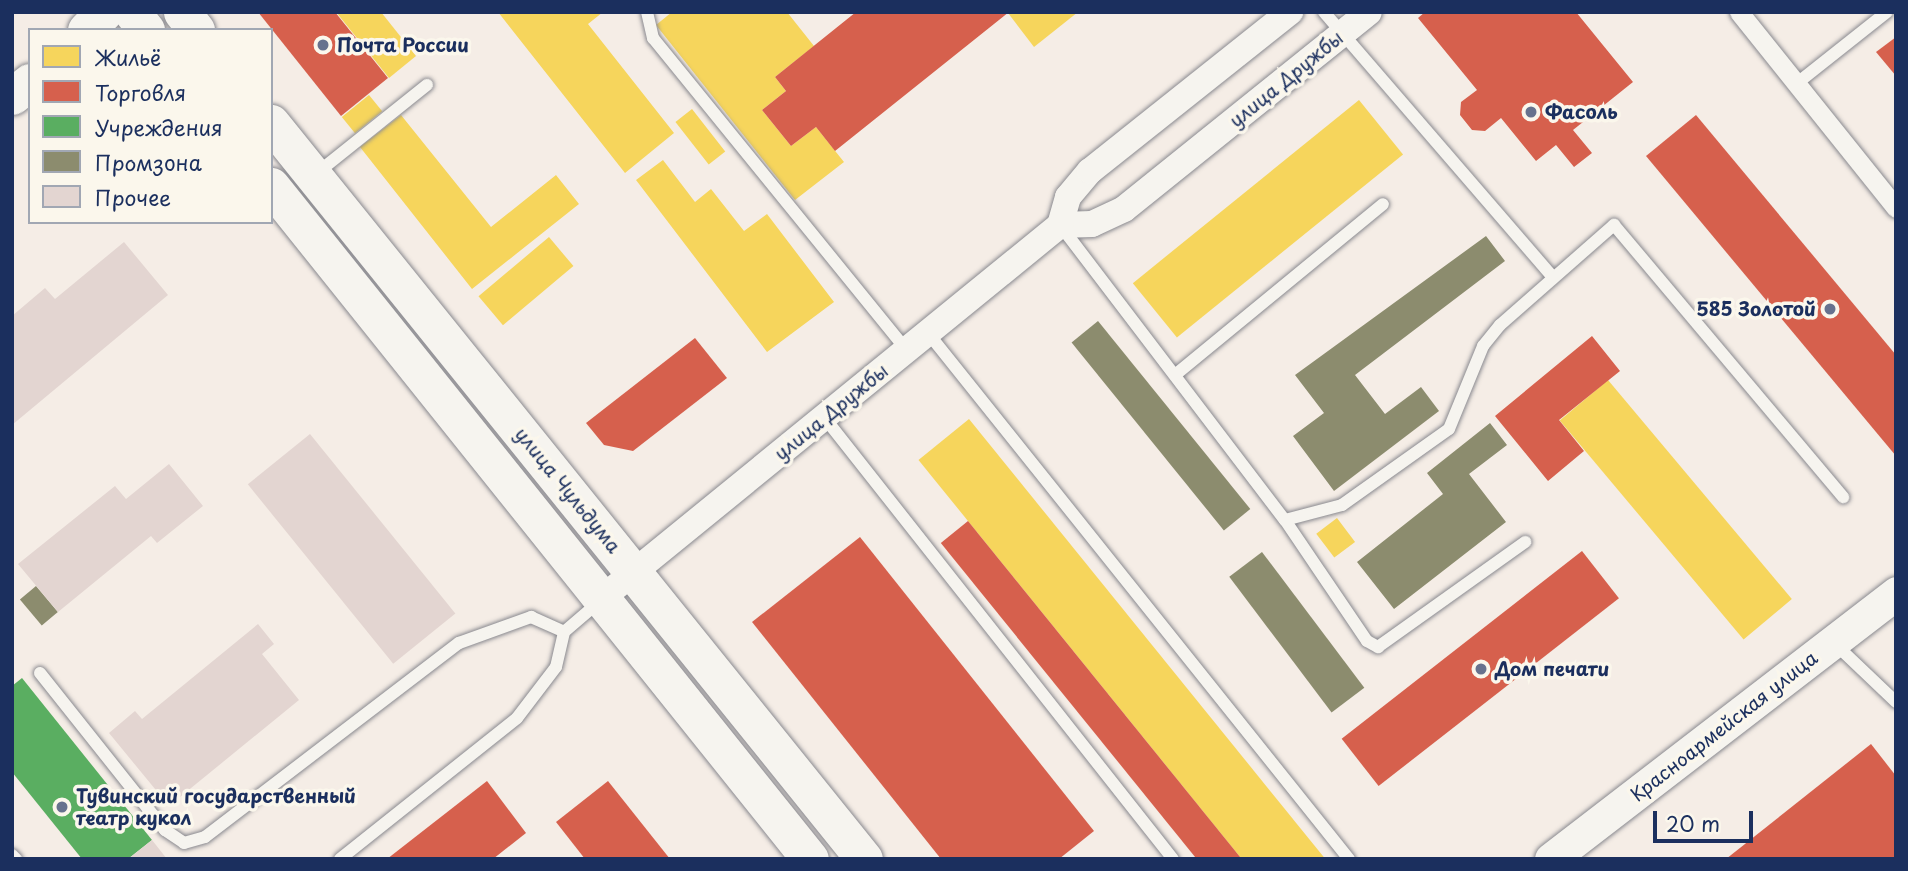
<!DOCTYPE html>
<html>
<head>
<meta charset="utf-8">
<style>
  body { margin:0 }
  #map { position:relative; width:1908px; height:871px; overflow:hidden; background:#f5ede6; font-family:"Playpen Sans",sans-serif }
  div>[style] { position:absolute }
  .homes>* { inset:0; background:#f6d55c; transform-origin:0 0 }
  .shops>* { inset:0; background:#d6604d; transform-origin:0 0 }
  .public>* { inset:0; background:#5aae61 }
  .industry>* { inset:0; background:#8c8c6e; transform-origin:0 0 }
  .building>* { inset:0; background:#e3d5d1; transform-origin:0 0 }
  .roads { filter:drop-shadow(0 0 2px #89898f) drop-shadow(0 0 2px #89898f) }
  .service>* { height:12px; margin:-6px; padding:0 6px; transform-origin:6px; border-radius:6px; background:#f6f4ef }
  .pedestrian>* { height:19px; margin:-9.5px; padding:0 9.5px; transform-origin:9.5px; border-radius:9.5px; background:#f6f4ef }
  .minor>* { height:26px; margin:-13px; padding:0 13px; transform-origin:13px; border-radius:13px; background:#f6f4ef }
  .tertiary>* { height:33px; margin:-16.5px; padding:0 16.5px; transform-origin:16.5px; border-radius:16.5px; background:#f6f4ef }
  .secondary>* { height:37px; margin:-18.5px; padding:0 18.5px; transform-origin:18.5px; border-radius:18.5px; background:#f6f4ef }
  .dots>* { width:19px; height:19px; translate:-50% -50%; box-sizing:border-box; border:4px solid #fbf7ec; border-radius:50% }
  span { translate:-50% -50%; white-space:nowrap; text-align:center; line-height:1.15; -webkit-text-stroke:7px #fbf7ec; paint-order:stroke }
  .poi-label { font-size:19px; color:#1b2f5e; font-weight:700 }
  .left { translate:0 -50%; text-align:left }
  .right { translate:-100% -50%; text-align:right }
  .street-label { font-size:19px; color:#1b2f5e }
  .frame { position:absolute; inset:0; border:14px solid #1b2f5e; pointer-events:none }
  .legend { position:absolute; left:28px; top:28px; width:245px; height:196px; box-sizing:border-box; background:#fbf7ec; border:2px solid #a1a7b3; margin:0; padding:9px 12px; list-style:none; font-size:21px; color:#1b2f5e }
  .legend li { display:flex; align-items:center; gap:14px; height:35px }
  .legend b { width:35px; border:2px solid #a1a7b3 }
  .scale { position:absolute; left:1653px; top:811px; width:100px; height:32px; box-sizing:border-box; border:4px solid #1b2f5e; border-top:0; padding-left:9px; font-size:21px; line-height:24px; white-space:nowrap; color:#1b2f5e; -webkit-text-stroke:5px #fbf7ec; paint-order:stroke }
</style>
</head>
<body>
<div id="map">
  <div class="homes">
    <div style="clip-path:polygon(336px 12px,381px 12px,416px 56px,389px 78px)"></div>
    <div style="clip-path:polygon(498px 12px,603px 12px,588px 24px,674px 133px,625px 173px)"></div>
    <div style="clip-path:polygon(672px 12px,787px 12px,814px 46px,775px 77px,786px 91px,762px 110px,791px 146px,816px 127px,844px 162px,795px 200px,656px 25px)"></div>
    <div style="clip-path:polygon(1078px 12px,1034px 47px,1008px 13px,1009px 12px)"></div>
    <div style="left:369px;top:95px;width:21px;height:35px;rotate:51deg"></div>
    <div style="left:1359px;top:100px;width:70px;height:291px;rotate:51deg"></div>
    <div style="left:692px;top:109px;width:54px;height:21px;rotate:52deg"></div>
    <div style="clip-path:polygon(401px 115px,491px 227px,556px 175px,579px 204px,472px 289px,360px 147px)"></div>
    <div style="clip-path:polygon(663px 160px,695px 202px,711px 189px,744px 231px,767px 214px,834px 302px,767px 352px,636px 180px)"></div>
    <div style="left:549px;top:237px;width:38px;height:92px;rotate:50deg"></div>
    <div style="left:1608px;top:380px;width:286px;height:63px;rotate:50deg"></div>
    <div style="left:969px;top:419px;width:564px;height:65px;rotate:51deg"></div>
    <div style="left:1337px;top:518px;width:30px;height:26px;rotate:53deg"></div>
  </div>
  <div class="shops">
    <div style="clip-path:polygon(258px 12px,335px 12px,388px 78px,341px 116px)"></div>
    <div style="clip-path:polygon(856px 12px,1009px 12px,835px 151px,816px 127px,791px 146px,762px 110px,786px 91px,775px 77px)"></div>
    <div style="clip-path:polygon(1425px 12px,1576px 12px,1633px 82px,1573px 130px,1592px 153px,1574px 167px,1556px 145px,1536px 161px,1501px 118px,1485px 131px,1472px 130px,1460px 115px,1461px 102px,1477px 90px,1418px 18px)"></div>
    <div style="clip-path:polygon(1896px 37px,1896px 76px,1876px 52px)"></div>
    <div style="clip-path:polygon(1696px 115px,1896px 355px,1896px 456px,1646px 156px)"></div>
    <div style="clip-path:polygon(1592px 336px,1620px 371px,1559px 420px,1584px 451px,1548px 481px,1495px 416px)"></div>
    <div style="clip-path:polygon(695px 338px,727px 378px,633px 451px,604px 445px,586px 423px)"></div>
    <div style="left:968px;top:521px;width:433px;height:35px;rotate:51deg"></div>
    <div style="clip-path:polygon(860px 537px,1094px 831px,1059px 859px,941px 859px,752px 622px)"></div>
    <div style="left:1582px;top:551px;width:60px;height:305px;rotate:52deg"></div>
    <div style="clip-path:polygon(1871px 744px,1896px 776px,1896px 859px,1726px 859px)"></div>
    <div style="clip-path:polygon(487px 781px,526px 833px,493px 859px,387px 859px)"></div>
    <div style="clip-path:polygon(608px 781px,670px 859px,585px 859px,556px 822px)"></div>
  </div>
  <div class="public">
    <div style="clip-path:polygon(22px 678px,152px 840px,128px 859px,82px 859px,12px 772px,12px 686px)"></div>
  </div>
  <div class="industry">
    <div style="clip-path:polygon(1486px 236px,1505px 261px,1355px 375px,1385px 414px,1421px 387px,1439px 411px,1334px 491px,1293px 436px,1324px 413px,1295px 375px)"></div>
    <div style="left:1098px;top:321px;width:242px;height:34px;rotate:51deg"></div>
    <div style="clip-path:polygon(1490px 423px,1507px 445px,1469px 474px,1506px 522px,1394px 609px,1357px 562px,1443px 494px,1427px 473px)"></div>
    <div style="left:1262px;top:552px;width:170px;height:41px;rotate:53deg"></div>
    <div style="left:36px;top:586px;width:34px;height:21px;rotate:50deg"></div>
  </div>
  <div class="building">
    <div style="clip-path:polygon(124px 242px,168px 295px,12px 425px,12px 316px,45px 288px,55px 299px)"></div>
    <div style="left:310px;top:434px;width:231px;height:80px;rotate:51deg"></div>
    <div style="clip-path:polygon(169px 464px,203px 506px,157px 543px,151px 536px,58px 612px,18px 564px,115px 486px,126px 499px)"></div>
    <div style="clip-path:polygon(258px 624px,274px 644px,262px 654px,299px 700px,169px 806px,109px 733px,135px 711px,142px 719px)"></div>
    <div style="clip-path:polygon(152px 840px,167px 859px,128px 859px)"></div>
  </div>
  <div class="roads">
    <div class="service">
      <div style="left:647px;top:12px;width:27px;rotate:77deg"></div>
      <div style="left:653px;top:38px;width:402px;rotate:50.9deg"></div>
      <div style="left:1324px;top:12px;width:349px;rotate:49.2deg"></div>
      <div style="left:1796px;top:84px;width:116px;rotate:-38.4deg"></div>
      <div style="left:317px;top:173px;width:141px;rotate:-38.7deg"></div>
      <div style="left:1060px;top:225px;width:371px;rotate:52.7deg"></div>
      <div style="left:1285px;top:520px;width:59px;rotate:-14.7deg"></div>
      <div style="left:1342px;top:505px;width:131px;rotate:-35.4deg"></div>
      <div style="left:1449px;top:429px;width:90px;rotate:-67.7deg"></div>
      <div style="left:1483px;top:346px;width:27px;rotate:-51deg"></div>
      <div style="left:1500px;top:325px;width:152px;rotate:-41.3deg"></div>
      <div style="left:1614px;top:225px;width:356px;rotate:49.9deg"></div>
      <div style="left:928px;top:333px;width:674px;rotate:51.33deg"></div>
      <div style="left:1175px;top:375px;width:269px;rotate:-39.4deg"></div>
      <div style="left:824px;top:417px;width:563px;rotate:51.71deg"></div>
      <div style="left:1285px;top:520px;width:146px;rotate:55.9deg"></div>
      <div style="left:1367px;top:641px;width:13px;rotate:29deg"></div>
      <div style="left:1378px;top:647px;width:181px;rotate:-35.5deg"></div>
      <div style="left:1833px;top:642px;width:87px;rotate:43.6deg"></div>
      <div style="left:40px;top:673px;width:201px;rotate:51.5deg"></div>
      <div style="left:165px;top:830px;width:23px;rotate:34deg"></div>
      <div style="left:184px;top:843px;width:22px;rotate:-16deg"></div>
      <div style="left:205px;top:837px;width:320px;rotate:-37.4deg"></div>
      <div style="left:459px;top:643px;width:77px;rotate:-19.9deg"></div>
      <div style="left:531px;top:617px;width:36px;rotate:24deg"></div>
      <div style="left:12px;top:855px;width:6px;rotate:45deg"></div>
      <div style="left:340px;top:859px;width:226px;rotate:-38.5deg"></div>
      <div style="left:517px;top:718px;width:64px;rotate:-52.6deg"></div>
      <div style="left:556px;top:667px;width:36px;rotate:-77deg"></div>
      <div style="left:564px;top:632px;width:48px;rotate:-40.7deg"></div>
    </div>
    <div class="pedestrian">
      <div style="left:1739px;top:12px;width:251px;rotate:51.3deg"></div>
    </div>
    <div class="minor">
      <div style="left:1060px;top:225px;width:32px;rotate:-2deg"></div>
      <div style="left:1092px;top:224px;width:35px;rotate:-25deg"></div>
      <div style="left:1124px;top:209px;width:314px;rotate:-38.8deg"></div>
      <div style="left:602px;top:598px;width:591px;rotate:-39.16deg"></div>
      <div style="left:1060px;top:225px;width:29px;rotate:-74deg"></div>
      <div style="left:1068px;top:197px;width:34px;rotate:-50deg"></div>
      <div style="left:1090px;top:171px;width:256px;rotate:-38.5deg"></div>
    </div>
    <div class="tertiary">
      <div style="left:1551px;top:859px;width:436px;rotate:-37.6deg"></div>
    </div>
    <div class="secondary">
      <div style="left:132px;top:12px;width:23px;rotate:52deg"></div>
      <div style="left:182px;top:12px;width:23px;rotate:52deg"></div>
      <div style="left:86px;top:30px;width:25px;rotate:-45deg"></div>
      <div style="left:12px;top:96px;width:23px;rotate:-38deg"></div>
      <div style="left:271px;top:123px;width:945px;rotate:51.14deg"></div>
      <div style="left:271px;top:186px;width:862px;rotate:51.31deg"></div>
    </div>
  </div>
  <div class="dots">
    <div style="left:323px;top:45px;background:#67728e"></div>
    <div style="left:1531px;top:112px;background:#67728e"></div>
    <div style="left:1830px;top:309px;background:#67728e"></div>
    <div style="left:1481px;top:669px;background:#67728e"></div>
    <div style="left:62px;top:807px;background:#67728e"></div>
  </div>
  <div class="poi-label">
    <span class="left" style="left:337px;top:45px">Почта России</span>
    <span class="left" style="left:1545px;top:112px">Фасоль</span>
    <span class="right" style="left:1816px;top:309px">585 Золотой</span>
    <span class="left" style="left:1495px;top:669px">Дом печати</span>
    <span class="left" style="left:76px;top:807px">Тувинский государственный<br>театр кукол</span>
  </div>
  <div class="street-label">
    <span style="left:1286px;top:79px;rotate:-39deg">улица Дружбы</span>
    <span style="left:831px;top:412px;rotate:-39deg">улица Дружбы</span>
    <span style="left:568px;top:490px;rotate:51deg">улица Чульдума</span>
    <span style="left:1724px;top:726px;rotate:-38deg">Красноармейская улица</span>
  </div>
  <div class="frame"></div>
  <ul class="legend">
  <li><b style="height:19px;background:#f6d55c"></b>Жильё</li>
  <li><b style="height:19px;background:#d6604d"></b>Торговля</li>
  <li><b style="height:19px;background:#5aae61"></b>Учреждения</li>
  <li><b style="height:19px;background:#8c8c6e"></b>Промзона</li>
  <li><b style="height:19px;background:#e3d5d1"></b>Прочее</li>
  </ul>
  <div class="scale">20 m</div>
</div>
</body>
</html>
